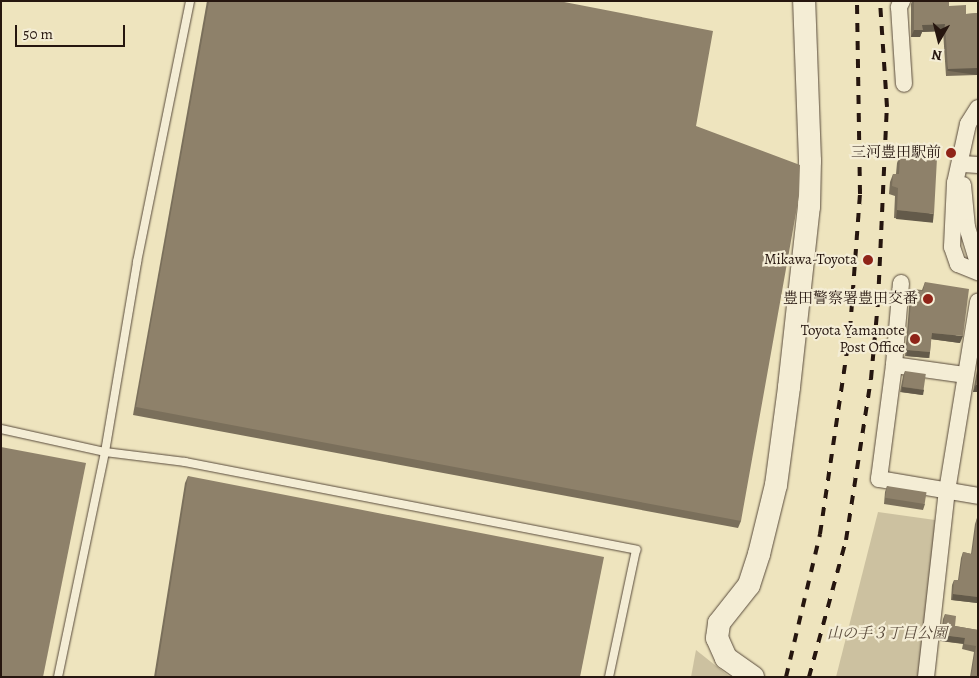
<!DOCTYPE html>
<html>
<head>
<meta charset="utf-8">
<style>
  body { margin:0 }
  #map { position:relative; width:979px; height:678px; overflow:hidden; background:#eee4be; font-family:Alegreya,"Noto Serif JP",serif }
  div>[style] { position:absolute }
  .green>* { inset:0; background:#ccc1a0 }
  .roads { filter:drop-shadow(0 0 1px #584a3b) drop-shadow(0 0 1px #584a3b) }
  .lane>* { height:8px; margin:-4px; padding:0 4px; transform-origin:4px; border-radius:4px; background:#f4edd5 }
  .street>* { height:16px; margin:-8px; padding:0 8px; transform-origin:8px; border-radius:8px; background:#f4edd5 }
  .secondary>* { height:22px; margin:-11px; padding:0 11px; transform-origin:11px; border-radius:11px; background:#f4edd5 }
  .rail>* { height:4px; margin-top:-2px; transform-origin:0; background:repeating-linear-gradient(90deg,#26160f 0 9px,transparent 0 18px) }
  .wall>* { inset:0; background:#7a6f5b }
  .shaded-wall>* { inset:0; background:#635a4a; transform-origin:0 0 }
  .building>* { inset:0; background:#8e816a; transform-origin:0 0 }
  .dots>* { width:14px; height:14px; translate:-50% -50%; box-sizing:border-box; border:2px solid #f4edd5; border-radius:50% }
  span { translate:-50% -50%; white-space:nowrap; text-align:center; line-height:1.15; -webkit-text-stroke:4.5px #f4edd5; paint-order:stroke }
  .poi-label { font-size:15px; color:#26160f }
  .right { translate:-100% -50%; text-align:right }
  .park-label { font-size:15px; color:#58493a; font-style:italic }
  .frame { position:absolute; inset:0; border:2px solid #26160f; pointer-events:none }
  .north { position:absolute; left:914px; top:15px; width:50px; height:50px; -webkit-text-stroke:4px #f4edd5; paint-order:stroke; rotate:188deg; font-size:14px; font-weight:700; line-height:20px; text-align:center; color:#26160f }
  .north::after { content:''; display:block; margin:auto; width:18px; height:22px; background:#26160f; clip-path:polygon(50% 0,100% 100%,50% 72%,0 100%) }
  .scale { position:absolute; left:15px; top:25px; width:110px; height:22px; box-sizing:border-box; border:2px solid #26160f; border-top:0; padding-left:6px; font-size:15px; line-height:18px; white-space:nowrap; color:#26160f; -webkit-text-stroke:4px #f4edd5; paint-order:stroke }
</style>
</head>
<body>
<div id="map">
  <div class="green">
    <div style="clip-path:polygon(878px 512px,935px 520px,922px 677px,836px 677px)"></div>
    <div style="clip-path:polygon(696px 650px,730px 677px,691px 677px)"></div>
  </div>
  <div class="roads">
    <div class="lane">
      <div style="left:1px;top:429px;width:107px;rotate:12.5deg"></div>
      <div style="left:105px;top:452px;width:81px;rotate:7.1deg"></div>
      <div style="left:185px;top:462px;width:460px;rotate:11deg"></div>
      <div style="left:636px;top:550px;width:130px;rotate:102deg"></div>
      <div style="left:58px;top:677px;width:230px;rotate:-78.2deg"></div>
      <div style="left:105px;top:452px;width:193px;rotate:-80.4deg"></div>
      <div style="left:137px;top:262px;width:266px;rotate:-78.5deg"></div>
    </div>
    <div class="street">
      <div style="left:902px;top:1px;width:7px;rotate:117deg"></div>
      <div style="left:899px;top:7px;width:77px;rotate:86.3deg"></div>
      <div style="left:978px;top:108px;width:19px;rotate:122deg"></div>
      <div style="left:968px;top:124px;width:60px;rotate:102.4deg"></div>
      <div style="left:955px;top:183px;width:64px;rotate:92.7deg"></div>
      <div style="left:952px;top:247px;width:18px;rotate:71deg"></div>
      <div style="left:958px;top:264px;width:22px;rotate:22deg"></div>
      <div style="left:963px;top:164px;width:15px;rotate:4deg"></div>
      <div style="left:963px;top:185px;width:42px;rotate:84.6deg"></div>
      <div style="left:967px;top:227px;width:38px;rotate:73deg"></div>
      <div style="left:901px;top:283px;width:82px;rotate:94.9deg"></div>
      <div style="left:894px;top:365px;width:115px;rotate:97.5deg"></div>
      <div style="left:879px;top:479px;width:100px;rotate:9.7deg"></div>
      <div style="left:894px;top:365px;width:72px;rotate:8deg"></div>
      <div style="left:926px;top:677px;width:187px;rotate:-83.6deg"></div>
      <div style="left:947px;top:491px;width:192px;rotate:-80.7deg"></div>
    </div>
    <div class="secondary">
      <div style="left:753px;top:677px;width:33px;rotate:-145deg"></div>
      <div style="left:726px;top:658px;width:22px;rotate:-114deg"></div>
      <div style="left:717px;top:638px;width:15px;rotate:-82deg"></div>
      <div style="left:719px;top:623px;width:48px;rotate:-51.7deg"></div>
      <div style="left:749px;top:585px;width:33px;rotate:-72deg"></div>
      <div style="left:759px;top:554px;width:71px;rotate:-76.2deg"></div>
      <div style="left:776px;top:485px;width:99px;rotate:-82.4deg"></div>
      <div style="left:789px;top:387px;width:181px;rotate:-83.7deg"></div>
      <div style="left:809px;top:207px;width:46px;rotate:-88.8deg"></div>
      <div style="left:810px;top:161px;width:160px;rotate:-92.1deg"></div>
    </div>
  </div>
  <div class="rail">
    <div style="left:786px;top:677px;width:147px;rotate:-76.6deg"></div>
    <div style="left:820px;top:534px;width:206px;rotate:-81.6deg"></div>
    <div style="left:850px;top:330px;width:136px;rotate:-85.8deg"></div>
    <div style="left:860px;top:194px;width:193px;rotate:-90.9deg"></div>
    <div style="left:809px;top:677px;width:142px;rotate:-74.9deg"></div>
    <div style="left:846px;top:540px;width:163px;rotate:-81.2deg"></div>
    <div style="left:871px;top:379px;width:77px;rotate:-84.8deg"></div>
    <div style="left:878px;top:302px;width:195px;rotate:-87.4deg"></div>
    <div style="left:887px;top:107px;width:106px;rotate:-93.8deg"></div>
  </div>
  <div class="wall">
    <div style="clip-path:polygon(207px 1px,559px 1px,696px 126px,741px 521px,738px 528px,133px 415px)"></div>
    <div style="clip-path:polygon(912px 1px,949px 1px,949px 6px,966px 14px,978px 13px,977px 75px,946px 76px,943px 31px,922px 32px,920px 37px,911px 37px,911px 4px)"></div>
    <div style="clip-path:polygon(907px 148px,919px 156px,931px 222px,894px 218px,895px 196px,889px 194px,890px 182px,893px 174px,896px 174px,897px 163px,900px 155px,904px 155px)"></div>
    <div style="clip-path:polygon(925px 282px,960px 343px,931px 339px,930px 352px,928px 358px,905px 356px,910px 295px,912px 289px,922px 290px)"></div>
    <div style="clip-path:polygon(978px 365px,978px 392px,973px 392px)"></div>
    <div style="clip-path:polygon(905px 371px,924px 390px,922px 395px,900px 392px,903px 376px)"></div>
    <div style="clip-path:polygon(188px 476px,580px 677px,154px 677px,185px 483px)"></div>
    <div style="clip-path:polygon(887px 486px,925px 504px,923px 510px,884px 504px,885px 492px)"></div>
    <div style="clip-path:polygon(977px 518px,978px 603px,951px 600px,952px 585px,954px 580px,958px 580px,961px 558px,963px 552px,971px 554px,975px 524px)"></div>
    <div style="clip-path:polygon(945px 614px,955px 626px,978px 630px,978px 677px,970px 677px,974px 652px,962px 649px,963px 644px,940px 641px,943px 619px)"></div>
  </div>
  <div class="shaded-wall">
    <div style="clip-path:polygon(945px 24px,943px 31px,922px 32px,920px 37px,911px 37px,914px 30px,922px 25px)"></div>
    <div style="left:978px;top:68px;width:7px;height:30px;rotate:98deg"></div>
    <div style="left:897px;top:210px;width:37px;height:9px;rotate:6deg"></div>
    <div style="clip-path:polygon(932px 333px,963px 336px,960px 343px,930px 339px)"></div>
    <div style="left:907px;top:350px;width:23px;height:6px;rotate:5deg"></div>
    <div style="clip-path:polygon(976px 385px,978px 385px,978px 392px,973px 392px)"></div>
    <div style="left:902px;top:387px;width:22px;height:5px;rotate:8deg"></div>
    <div style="left:953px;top:594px;width:25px;height:6px;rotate:7deg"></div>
    <div style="left:942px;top:635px;width:23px;height:6px;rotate:7deg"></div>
  </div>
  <div class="building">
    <div style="clip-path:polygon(209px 1px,559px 1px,713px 31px,696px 126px,800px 165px,799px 196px,741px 521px,136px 407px)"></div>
    <div style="clip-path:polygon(914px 1px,949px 1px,949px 6px,966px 5px,966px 14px,978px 13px,978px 68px,948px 69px,945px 24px,922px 25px,923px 30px,914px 30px)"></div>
    <div style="clip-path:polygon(914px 147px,919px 150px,919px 156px,937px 158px,934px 214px,897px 210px,898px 188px,892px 186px,893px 174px,899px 174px,900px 155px,907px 156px,907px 148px)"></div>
    <div style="clip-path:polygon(925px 282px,969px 289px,963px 336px,932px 333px,930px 352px,907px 350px,912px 289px,923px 291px)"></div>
    <div style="left:905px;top:371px;width:21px;height:16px;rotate:8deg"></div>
    <div style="clip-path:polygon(978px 374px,978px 385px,976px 385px)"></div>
    <div style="clip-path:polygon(1px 447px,86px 463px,43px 677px,1px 677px)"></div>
    <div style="clip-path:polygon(188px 476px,604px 557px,580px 677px,156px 677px)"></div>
    <div style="left:887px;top:486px;width:40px;height:12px;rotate:9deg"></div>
    <div style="clip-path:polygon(977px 518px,978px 597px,953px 594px,954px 580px,959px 580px,963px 552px,972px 554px)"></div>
    <div style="clip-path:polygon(945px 614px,956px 616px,955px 626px,978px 630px,978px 677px,971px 677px,976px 646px,964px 644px,965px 638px,942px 635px)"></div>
  </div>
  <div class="dots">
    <div style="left:951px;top:153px;background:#8f2418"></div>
    <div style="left:868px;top:260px;background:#8f2418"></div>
    <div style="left:928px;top:299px;background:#8f2418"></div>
    <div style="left:915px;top:339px;background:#8f2418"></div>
  </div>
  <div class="poi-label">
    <span class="right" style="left:941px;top:153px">三河豊田駅前</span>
    <span class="right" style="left:857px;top:260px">Mikawa-Toyota</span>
    <span class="right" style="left:918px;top:299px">豊田警察署豊田交番</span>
    <span class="right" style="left:905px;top:339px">Toyota Yamanote<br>Post Office</span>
  </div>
  <div class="park-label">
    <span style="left:887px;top:634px">山の手３丁目公園</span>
  </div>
  <div class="frame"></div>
  <div class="north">N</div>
  <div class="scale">50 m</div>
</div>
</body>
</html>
